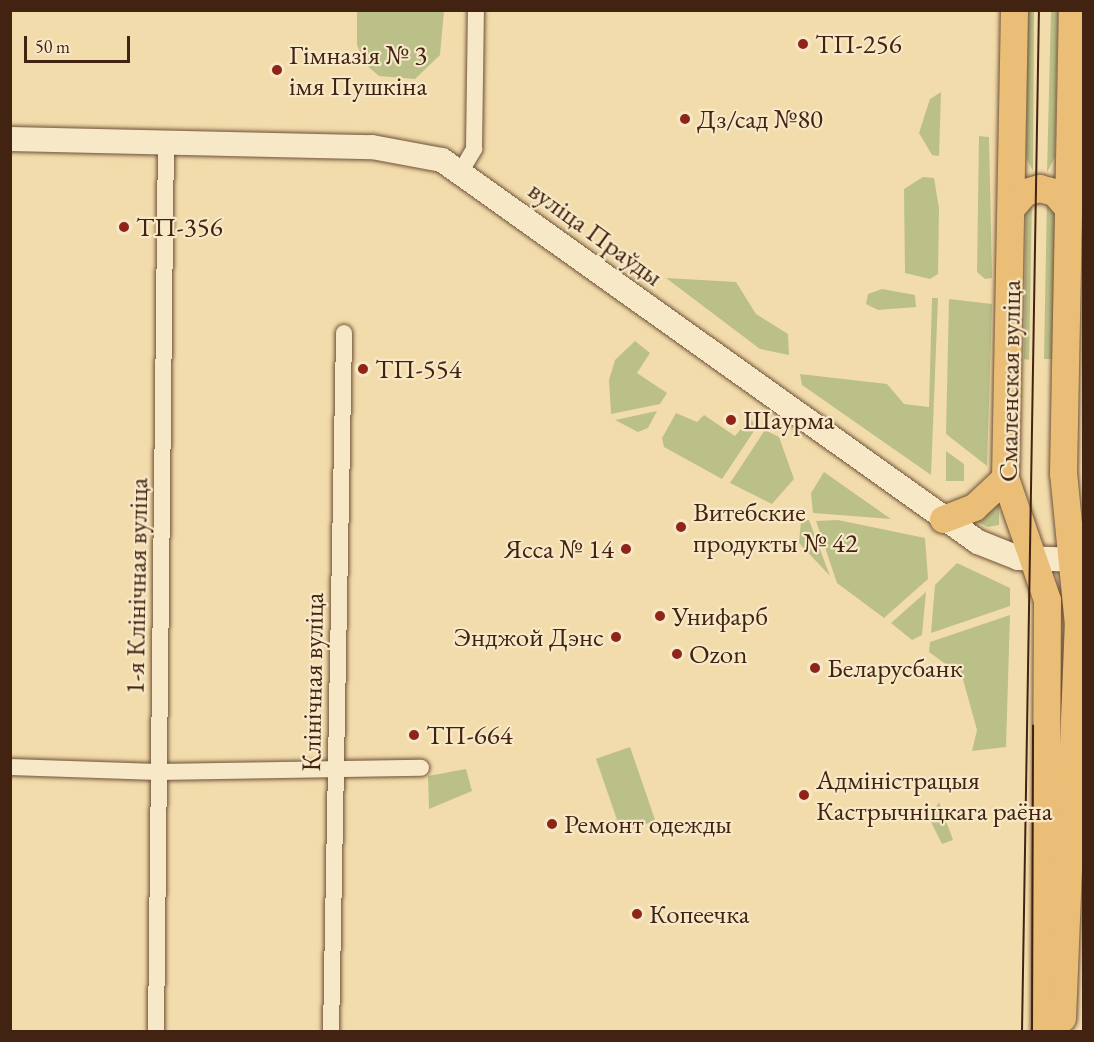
<!DOCTYPE html>
<html>
<head>
<meta charset="utf-8">
<style>
  body { margin:0 }
  #map { position:relative; width:1094px; height:1042px; overflow:hidden; background:#f3dcab; font-family:"EB Garamond",serif }
  div>[style] { position:absolute }
  .green>* { inset:0; background:#bbc089; transform-origin:0 0 }
  .roads { filter:drop-shadow(0 0 2px #6e5138) drop-shadow(0 0 2px #6e5138) }
  .street>* { height:16px; margin:-8px; padding:0 8px; transform-origin:8px; border-radius:8px; background:#f7e8c8 }
  .secondary>* { height:24px; margin:-12px; padding:0 12px; transform-origin:12px; border-radius:12px; background:#f7e8c8 }
  .primary>* { height:27px; margin:-13.5px; padding:0 13.5px; transform-origin:13.5px; border-radius:13.5px; background:#eabe76 }
  .tram>* { height:1.5px; margin:-0.75px; padding:0 0.75px; transform-origin:0.75px; border-radius:0.75px; background:#422312 }
  .dots>* { width:16px; height:16px; translate:-50% -50%; box-sizing:border-box; border:3px solid #f7e8c8; border-radius:50% }
  span { translate:-50% -50%; white-space:nowrap; text-align:center; line-height:1.15; -webkit-text-stroke:4.5px #f7e8c8; paint-order:stroke }
  .poi-label { font-size:27px; color:#422312 }
  .left { translate:0 -50%; text-align:left }
  .right { translate:-100% -50%; text-align:right }
  .street-label { font-size:27px; color:#422312 }
  .frame { position:absolute; inset:0; border:12px solid #422312; pointer-events:none }
  .scale { position:absolute; left:24px; top:36px; width:106px; height:27px; box-sizing:border-box; border:3px solid #422312; border-top:0; padding-left:8px; font-size:18px; line-height:21px; white-space:nowrap; color:#422312; -webkit-text-stroke:4px #f7e8c8; paint-order:stroke }
</style>
</head>
<body>
<div id="map">
  <div class="green">
    <div style="clip-path:polygon(357px 11px,444px 11px,440px 55px,415px 79px,379px 76px,365px 64px,357px 45px)"></div>
    <div style="clip-path:polygon(1028px 11px,1034px 11px,1033px 171px,1026px 158px)"></div>
    <div style="clip-path:polygon(1051px 11px,1058px 11px,1055px 157px,1047px 172px)"></div>
    <div style="clip-path:polygon(941px 92px,939px 156px,932px 155px,919px 133px,930px 99px)"></div>
    <div style="clip-path:polygon(979px 136px,989px 137px,992px 278px,985px 279px,977px 272px)"></div>
    <div style="clip-path:polygon(923px 177px,934px 178px,939px 208px,938px 274px,930px 279px,905px 273px,904px 189px)"></div>
    <div style="clip-path:polygon(1047px 196px,1055px 208px,1053px 359px,1044px 359px)"></div>
    <div style="clip-path:polygon(1032px 197px,1029px 360px,1024px 359px,1026px 203px)"></div>
    <div style="clip-path:polygon(666px 278px,736px 282px,756px 314px,788px 334px,789px 355px,760px 349px)"></div>
    <div style="clip-path:polygon(882px 289px,915px 295px,916px 307px,878px 310px,866px 304px,868px 294px)"></div>
    <div style="clip-path:polygon(932px 298px,938px 298px,931px 475px,802px 385px,800px 374px,887px 384px,904px 404px,929px 407px)"></div>
    <div style="clip-path:polygon(949px 299px,992px 304px,987px 466px,946px 434px)"></div>
    <div style="clip-path:polygon(635px 341px,650px 353px,637px 373px,667px 393px,660px 404px,611px 414px,609px 380px,615px 360px)"></div>
    <div style="clip-path:polygon(657px 411px,648px 428px,638px 432px,615px 420px)"></div>
    <div style="clip-path:polygon(676px 413px,697px 422px,704px 415px,735px 436px,749px 419px,758px 425px,722px 479px,664px 447px,662px 438px)"></div>
    <div style="clip-path:polygon(765px 430px,779px 437px,794px 479px,772px 504px,730px 483px)"></div>
    <div style="clip-path:polygon(946px 451px,964px 464px,964px 481px,946px 481px)"></div>
    <div style="clip-path:polygon(824px 472px,891px 519px,813px 513px,811px 493px)"></div>
    <div style="clip-path:polygon(999px 499px,999px 525px,988px 527px,969px 518px)"></div>
    <div style="clip-path:polygon(809px 520px,830px 576px,799px 543px,801px 521px)"></div>
    <div style="clip-path:polygon(838px 520px,925px 538px,928px 579px,884px 618px,837px 583px,816px 521px)"></div>
    <div style="clip-path:polygon(957px 563px,1010px 588px,1010px 606px,931px 633px,935px 585px)"></div>
    <div style="clip-path:polygon(926px 592px,922px 635px,912px 640px,891px 623px)"></div>
    <div style="clip-path:polygon(1010px 615px,1006px 747px,972px 751px,977px 730px,962px 676px,929px 652px,930px 642px)"></div>
    <div style="left:630px;top:747px;width:78px;height:36px;rotate:71deg"></div>
    <div style="clip-path:polygon(466px 769px,472px 791px,429px 809px,428px 776px)"></div>
    <div style="clip-path:polygon(939px 802px,953px 840px,942px 844px,929px 818px)"></div>
  </div>
  <div class="roads">
    <div class="street">
      <div style="left:461px;top:171px;width:26px;rotate:-59deg"></div>
      <div style="left:474px;top:149px;width:139px;rotate:-89.2deg"></div>
      <div style="left:10px;top:767px;width:148px;rotate:1.9deg"></div>
      <div style="left:158px;top:772px;width:263px;rotate:-0.9deg"></div>
      <div style="left:156px;top:1032px;width:891px;rotate:-89.36deg"></div>
      <div style="left:331px;top:1032px;width:699px;rotate:-88.93deg"></div>
    </div>
    <div class="secondary">
      <div style="left:10px;top:139px;width:362px;rotate:1.3deg"></div>
      <div style="left:372px;top:147px;width:71px;rotate:10.5deg"></div>
      <div style="left:442px;top:160px;width:658px;rotate:35.48deg"></div>
      <div style="left:978px;top:542px;width:43px;rotate:21.8deg"></div>
      <div style="left:1018px;top:558px;width:66px;rotate:1.7deg"></div>
    </div>
    <div class="primary">
      <div style="left:1014px;top:10px;width:468px;rotate:91.1deg"></div>
      <div style="left:1005px;top:478px;width:129px;rotate:71deg"></div>
      <div style="left:1047px;top:600px;width:432px;rotate:90.3deg"></div>
      <div style="left:1011px;top:208px;width:21px;rotate:-49deg"></div>
      <div style="left:1025px;top:192px;width:15px;rotate:-16deg"></div>
      <div style="left:1039px;top:188px;width:16px;rotate:15deg"></div>
      <div style="left:1054px;top:192px;width:21px;rotate:49deg"></div>
      <div style="left:943px;top:519px;width:33px;rotate:-21deg"></div>
      <div style="left:974px;top:507px;width:42px;rotate:-43.1deg"></div>
      <div style="left:1062px;top:1018px;width:393px;rotate:-87.7deg"></div>
      <div style="left:1078px;top:625px;width:153px;rotate:-95.6deg"></div>
      <div style="left:1063px;top:473px;width:463px;rotate:-88.9deg"></div>
    </div>
  </div>
  <div class="tram">
    <div style="left:1022px;top:1032px;width:1022px;rotate:-89.05deg"></div>
    <div style="left:1032px;top:1032px;width:306px;rotate:-89.8deg"></div>
  </div>
  <div class="dots">
    <div style="left:803px;top:44px;background:#8f2418"></div>
    <div style="left:277px;top:70px;background:#8f2418"></div>
    <div style="left:685px;top:119px;background:#8f2418"></div>
    <div style="left:124px;top:227px;background:#8f2418"></div>
    <div style="left:363px;top:369px;background:#8f2418"></div>
    <div style="left:731px;top:420px;background:#8f2418"></div>
    <div style="left:681px;top:527px;background:#8f2418"></div>
    <div style="left:626px;top:549px;background:#8f2418"></div>
    <div style="left:660px;top:616px;background:#8f2418"></div>
    <div style="left:616px;top:637px;background:#8f2418"></div>
    <div style="left:677px;top:654px;background:#8f2418"></div>
    <div style="left:815px;top:668px;background:#8f2418"></div>
    <div style="left:414px;top:735px;background:#8f2418"></div>
    <div style="left:804px;top:795px;background:#8f2418"></div>
    <div style="left:552px;top:824px;background:#8f2418"></div>
    <div style="left:637px;top:914px;background:#8f2418"></div>
  </div>
  <div class="poi-label">
    <span class="left" style="left:815px;top:44px">ТП-256</span>
    <span class="left" style="left:289px;top:70px">Гімназія № 3<br>імя Пушкіна</span>
    <span class="left" style="left:697px;top:119px">Дз/сад №80</span>
    <span class="left" style="left:136px;top:227px">ТП-356</span>
    <span class="left" style="left:375px;top:369px">ТП-554</span>
    <span class="left" style="left:743px;top:420px">Шаурма</span>
    <span class="left" style="left:693px;top:527px">Витебские<br>продукты № 42</span>
    <span class="right" style="left:614px;top:549px">Ясса № 14</span>
    <span class="left" style="left:672px;top:616px">Унифарб</span>
    <span class="right" style="left:604px;top:637px">Энджой Дэнс</span>
    <span class="left" style="left:689px;top:654px">Ozon</span>
    <span class="left" style="left:827px;top:668px">Беларусбанк</span>
    <span class="left" style="left:426px;top:735px">ТП-664</span>
    <span class="left" style="left:816px;top:795px">Адміністрацыя<br>Кастрычніцкага раёна</span>
    <span class="left" style="left:564px;top:824px">Ремонт одежды</span>
    <span class="left" style="left:649px;top:914px">Копеечка</span>
  </div>
  <div class="street-label">
    <span style="left:596px;top:233px;rotate:36deg">вуліца Праўды</span>
    <span style="left:1009px;top:381px;rotate:-89deg">Смаленская вуліца</span>
    <span style="left:136px;top:586px;rotate:-89deg">1-я Клінічная вуліца</span>
    <span style="left:312px;top:682px;rotate:-89deg">Клінічная вуліца</span>
  </div>
  <div class="frame"></div>
  <div class="scale">50 m</div>
</div>
</body>
</html>
